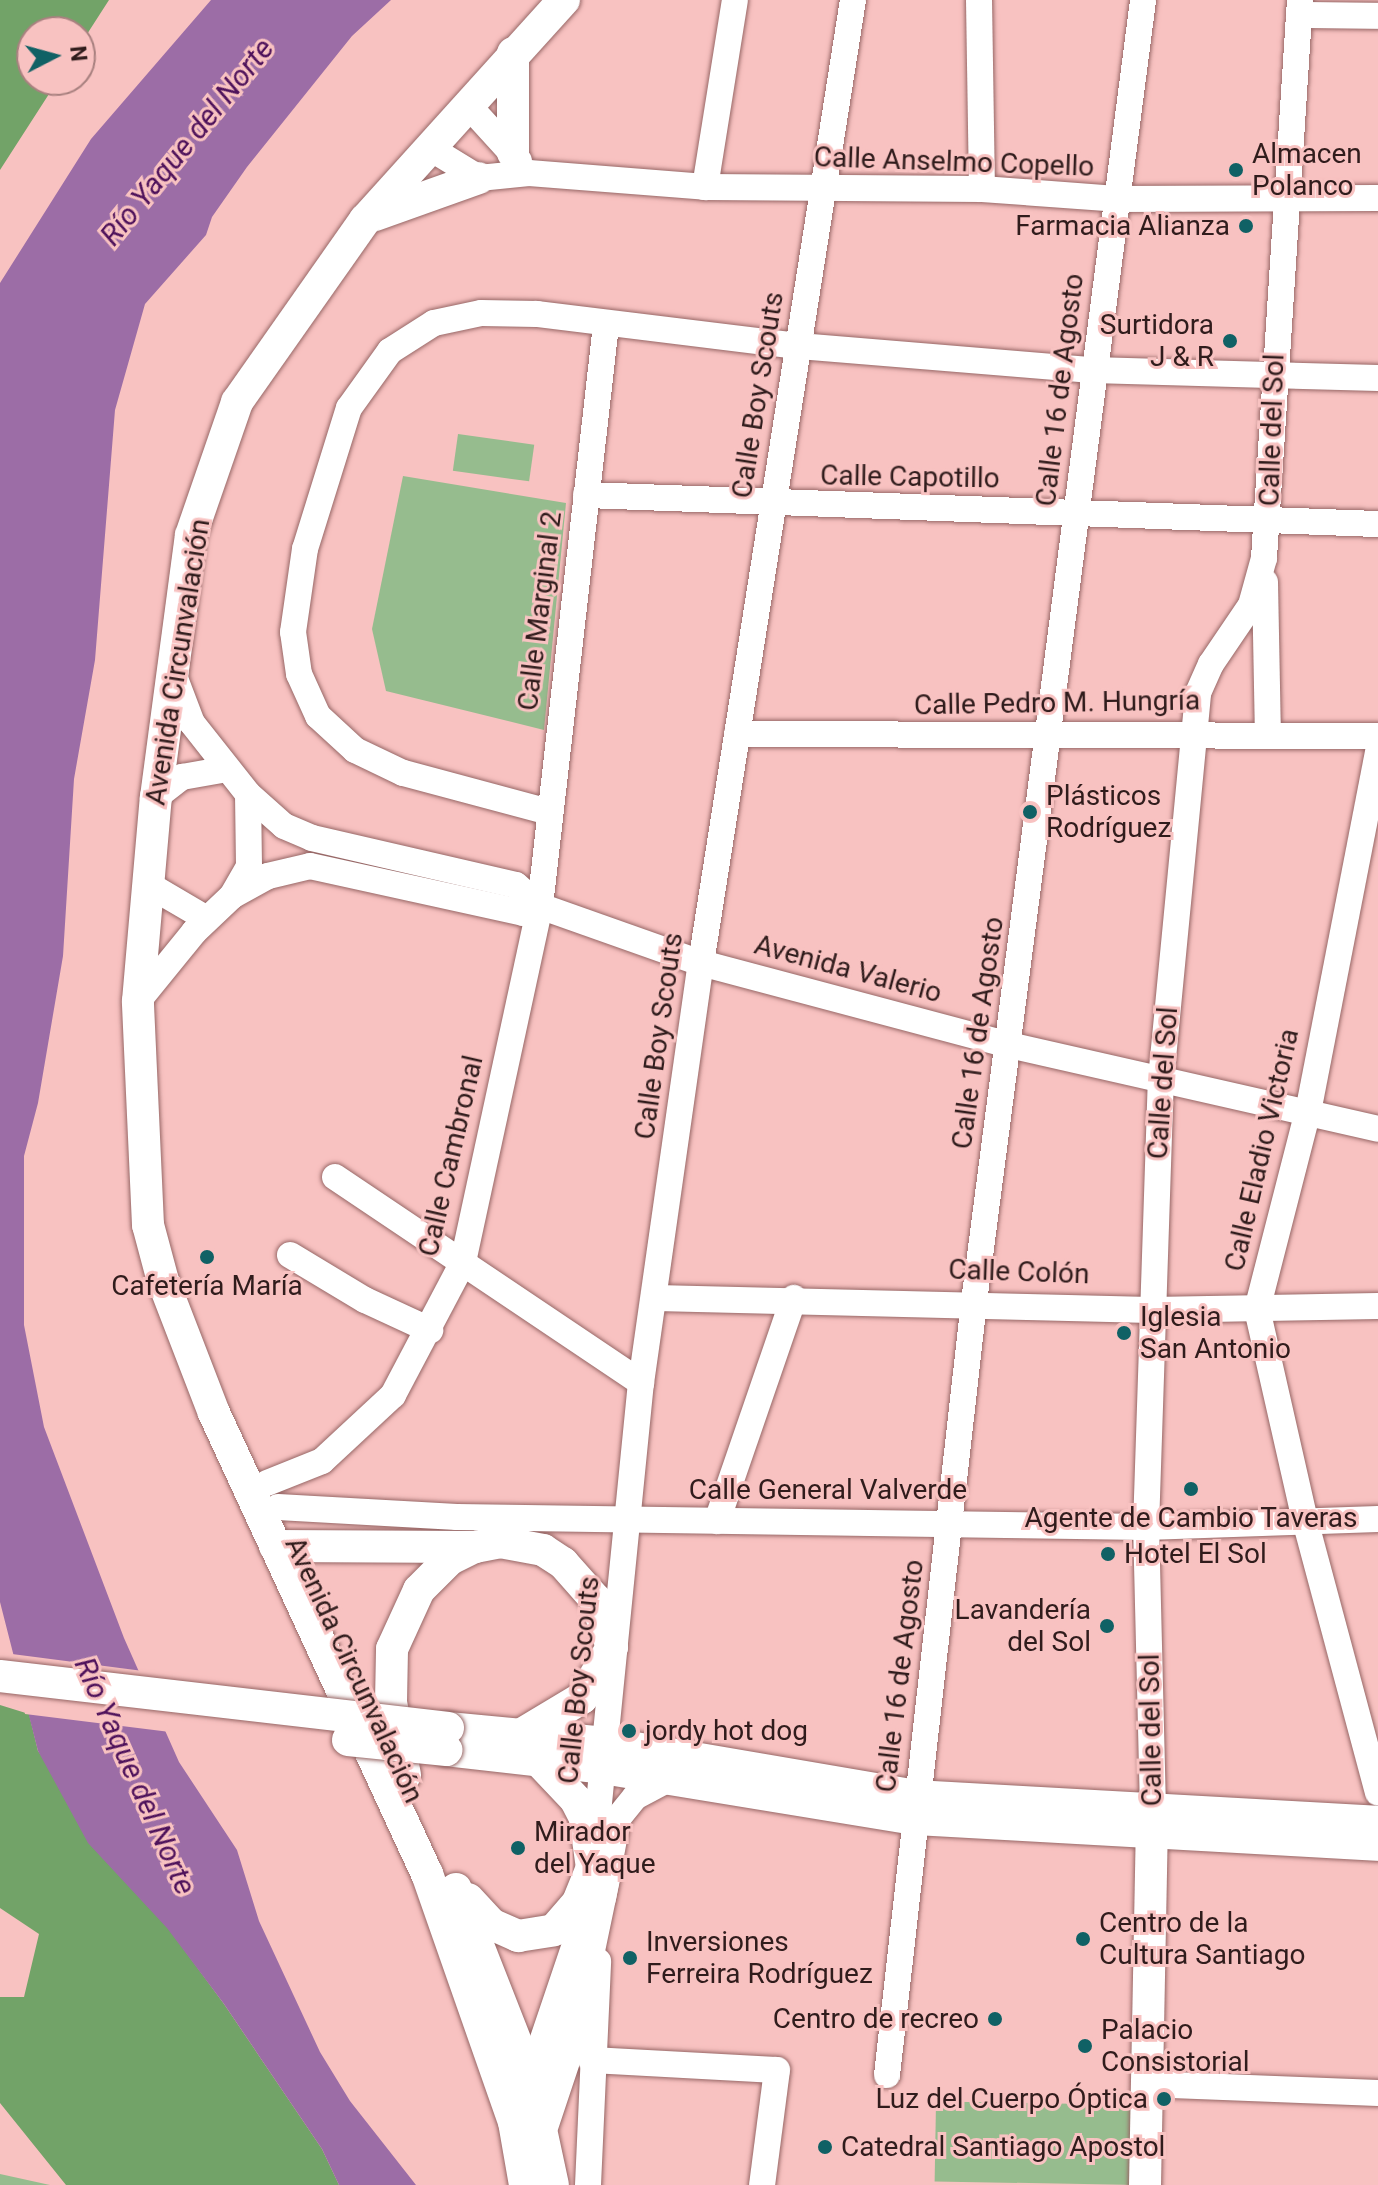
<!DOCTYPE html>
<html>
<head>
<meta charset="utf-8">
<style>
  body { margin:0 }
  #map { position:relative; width:1378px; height:2185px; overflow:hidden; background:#f8c2c1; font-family:Roboto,sans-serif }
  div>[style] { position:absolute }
  .green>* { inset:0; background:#96bc8e; transform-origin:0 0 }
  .forest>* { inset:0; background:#72a368 }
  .water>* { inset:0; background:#9c6da6 }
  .pier>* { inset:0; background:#f8c2c1 }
  .roads { filter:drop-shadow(0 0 2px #976766) drop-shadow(0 0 2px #976766) }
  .minor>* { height:26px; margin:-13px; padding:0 13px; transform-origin:13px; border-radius:13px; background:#fff }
  .major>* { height:32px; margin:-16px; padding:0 16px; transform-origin:16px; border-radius:16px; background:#fff }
  .bridges { filter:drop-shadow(0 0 2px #976766) drop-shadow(0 0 2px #976766) }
  .major-bridge>* { height:32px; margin:-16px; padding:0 16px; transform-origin:16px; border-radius:16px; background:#fff }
  .dots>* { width:22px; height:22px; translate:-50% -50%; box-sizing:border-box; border:4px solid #f8c2c1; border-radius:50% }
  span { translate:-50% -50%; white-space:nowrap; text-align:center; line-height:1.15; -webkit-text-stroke:6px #f8c2c1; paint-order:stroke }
  .poi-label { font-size:28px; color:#301c1c }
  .left { translate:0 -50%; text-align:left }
  .right { translate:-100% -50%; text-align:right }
  .street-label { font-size:28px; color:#301c1c }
  .water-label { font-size:30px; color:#4e125b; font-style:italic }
  .north { position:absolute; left:16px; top:16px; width:80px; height:80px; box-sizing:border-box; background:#f8c2c1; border:2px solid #a8807f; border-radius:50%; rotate:84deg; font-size:22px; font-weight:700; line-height:32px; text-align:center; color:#301c1c }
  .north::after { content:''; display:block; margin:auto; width:28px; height:36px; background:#106165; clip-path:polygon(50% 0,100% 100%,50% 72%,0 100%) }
</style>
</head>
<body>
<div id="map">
  <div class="green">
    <div style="left:458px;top:434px;width:77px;height:37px;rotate:8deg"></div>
    <div style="clip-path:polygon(403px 476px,566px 503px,544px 730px,386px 691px,372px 629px)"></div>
    <div style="left:1140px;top:2105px;width:80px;height:204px;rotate:91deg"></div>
    <div style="clip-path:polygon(0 2174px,50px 2185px,0 2185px)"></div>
  </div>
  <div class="forest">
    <div style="clip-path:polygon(0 0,109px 0,80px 45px,80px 32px,32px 32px,32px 80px,58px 80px,0 170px)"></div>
    <div style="clip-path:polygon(0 1705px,29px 1714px,38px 1751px,224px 2004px,322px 2149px,339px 2185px,66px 2185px,0 2103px,0 1997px,24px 1997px,39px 1934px,0 1908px)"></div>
  </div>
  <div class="water">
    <div style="clip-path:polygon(211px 0,391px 0,352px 36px,247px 167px,212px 217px,206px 235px,145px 304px,115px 410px,95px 660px,74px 779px,63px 956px,38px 1103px,24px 1156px,24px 1325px,44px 1427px,124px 1638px,179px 1762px,237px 1850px,259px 1921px,320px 2052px,350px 2101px,416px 2185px,339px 2185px,322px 2149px,224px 2004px,167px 1928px,88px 1843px,38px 1751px,0 1602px,0 283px,91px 139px)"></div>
  </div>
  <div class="pier">
    <div style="clip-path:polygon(12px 1654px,143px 1671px,170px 1732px,25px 1714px)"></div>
  </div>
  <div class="roads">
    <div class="minor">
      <div style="left:979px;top:0;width:189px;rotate:89.1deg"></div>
      <div style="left:1299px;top:15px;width:79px;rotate:0.7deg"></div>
      <div style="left:467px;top:104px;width:77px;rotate:47.6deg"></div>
      <div style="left:430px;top:148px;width:57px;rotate:31.5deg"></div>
      <div style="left:479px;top:178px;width:50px;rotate:-5.7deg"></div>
      <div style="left:529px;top:173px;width:177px;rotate:4.5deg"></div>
      <div style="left:705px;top:187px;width:277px;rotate:0.4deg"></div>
      <div style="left:982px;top:189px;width:135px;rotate:4.2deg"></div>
      <div style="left:1117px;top:199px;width:261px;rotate:-0.2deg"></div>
      <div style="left:705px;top:187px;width:189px;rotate:-80.9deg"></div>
      <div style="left:586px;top:495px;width:793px;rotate:2.1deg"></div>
      <div style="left:1265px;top:582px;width:152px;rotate:88.9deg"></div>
      <div style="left:173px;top:673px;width:53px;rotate:69.2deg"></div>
      <div style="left:192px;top:723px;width:90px;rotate:51.7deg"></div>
      <div style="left:248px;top:794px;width:48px;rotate:41.6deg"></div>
      <div style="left:284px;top:826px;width:30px;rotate:23deg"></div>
      <div style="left:312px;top:838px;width:209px;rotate:13deg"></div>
      <div style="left:516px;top:885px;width:32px;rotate:41deg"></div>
      <div style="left:540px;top:906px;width:171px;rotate:19.5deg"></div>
      <div style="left:701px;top:963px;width:319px;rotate:14.9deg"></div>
      <div style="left:1009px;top:1045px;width:378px;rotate:12.8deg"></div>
      <div style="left:737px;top:734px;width:641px;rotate:0.18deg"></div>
      <div style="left:1378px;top:752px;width:366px;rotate:101deg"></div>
      <div style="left:1308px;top:1111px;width:204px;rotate:104.4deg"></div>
      <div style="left:1257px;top:1309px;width:221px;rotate:77.2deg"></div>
      <div style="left:1306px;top:1524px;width:278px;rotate:75deg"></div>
      <div style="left:156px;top:797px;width:33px;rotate:-38deg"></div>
      <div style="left:182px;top:777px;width:46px;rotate:-10.1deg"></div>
      <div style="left:549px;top:812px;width:151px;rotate:-165deg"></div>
      <div style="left:403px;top:773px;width:53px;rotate:-154.4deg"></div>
      <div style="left:355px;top:750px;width:50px;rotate:-137.4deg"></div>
      <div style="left:318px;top:716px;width:46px;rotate:-114.3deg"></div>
      <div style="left:299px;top:674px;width:42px;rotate:-98.1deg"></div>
      <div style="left:293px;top:632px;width:84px;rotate:-81.8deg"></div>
      <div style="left:305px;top:549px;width:148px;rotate:-72.7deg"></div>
      <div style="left:349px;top:408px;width:70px;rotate:-54.3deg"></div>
      <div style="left:390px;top:351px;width:52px;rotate:-32.5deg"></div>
      <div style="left:434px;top:323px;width:48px;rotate:-12deg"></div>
      <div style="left:481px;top:313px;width:56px;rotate:1deg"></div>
      <div style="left:537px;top:314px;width:264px;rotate:7deg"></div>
      <div style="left:799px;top:346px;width:294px;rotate:4.7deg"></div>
      <div style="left:1092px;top:370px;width:286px;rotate:1.6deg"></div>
      <div style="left:149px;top:885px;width:67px;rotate:30.4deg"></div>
      <div style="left:232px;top:896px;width:34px;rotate:-60deg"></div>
      <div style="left:249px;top:866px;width:72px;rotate:-90.8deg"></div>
      <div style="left:138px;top:1001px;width:89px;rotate:-50.9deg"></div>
      <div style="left:194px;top:932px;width:52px;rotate:-43.5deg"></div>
      <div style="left:232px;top:896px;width:41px;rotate:-29.1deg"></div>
      <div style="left:268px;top:876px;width:43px;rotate:-13.4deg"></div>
      <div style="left:310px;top:866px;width:218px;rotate:12.4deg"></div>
      <div style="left:523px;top:913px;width:18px;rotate:-22deg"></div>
      <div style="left:335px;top:1177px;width:369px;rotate:33.9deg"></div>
      <div style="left:290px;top:1255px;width:87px;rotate:31deg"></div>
      <div style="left:365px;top:1300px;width:72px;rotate:24.8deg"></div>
      <div style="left:656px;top:1298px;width:495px;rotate:1.4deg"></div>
      <div style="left:1151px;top:1310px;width:227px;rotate:-1deg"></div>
      <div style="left:267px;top:1483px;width:59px;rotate:-21.8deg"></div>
      <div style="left:322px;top:1461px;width:97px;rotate:-42.9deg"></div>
      <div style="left:393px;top:1395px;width:150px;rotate:-62.2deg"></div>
      <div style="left:463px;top:1262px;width:364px;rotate:-77.8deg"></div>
      <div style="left:540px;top:906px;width:585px;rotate:-83.52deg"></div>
      <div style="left:278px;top:1507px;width:179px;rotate:3.2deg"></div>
      <div style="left:457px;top:1517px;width:689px;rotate:0.83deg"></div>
      <div style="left:1146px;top:1527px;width:232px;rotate:-2deg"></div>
      <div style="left:717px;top:1521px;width:236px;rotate:-71deg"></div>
      <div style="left:1153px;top:1809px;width:282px;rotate:-91.4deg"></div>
      <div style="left:1146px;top:1527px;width:448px;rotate:-88.1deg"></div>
      <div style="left:1161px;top:1079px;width:388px;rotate:-84.5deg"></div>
      <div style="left:1198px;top:693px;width:32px;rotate:-66deg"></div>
      <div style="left:1211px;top:664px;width:71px;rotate:-55.9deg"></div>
      <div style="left:1251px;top:605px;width:49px;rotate:-74.5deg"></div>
      <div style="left:1264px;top:558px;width:559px;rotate:-86.31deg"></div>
      <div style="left:595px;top:1843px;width:462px;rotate:-84.3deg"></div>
      <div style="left:641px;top:1383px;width:424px;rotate:-81.9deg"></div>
      <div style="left:701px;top:963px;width:975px;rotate:-81.03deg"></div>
      <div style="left:603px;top:1898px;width:81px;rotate:-79.4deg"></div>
      <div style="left:618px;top:1818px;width:27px;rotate:-51deg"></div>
      <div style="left:635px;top:1797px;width:38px;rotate:-28deg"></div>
      <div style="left:591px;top:2060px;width:186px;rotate:3.1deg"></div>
      <div style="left:777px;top:2070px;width:116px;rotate:97.4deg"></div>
      <div style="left:887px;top:2075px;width:778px;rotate:-83.58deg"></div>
      <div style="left:974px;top:1302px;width:1313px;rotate:-82.6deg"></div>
      <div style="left:1146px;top:2084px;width:232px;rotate:2.2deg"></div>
      <div style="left:526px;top:2089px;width:177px;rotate:-71.3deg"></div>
      <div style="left:588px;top:2185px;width:224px;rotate:-87.4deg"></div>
    </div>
    <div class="major">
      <div style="left:513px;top:153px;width:100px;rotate:-90deg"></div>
      <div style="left:375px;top:215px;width:110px;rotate:-19.6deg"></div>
      <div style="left:275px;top:1546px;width:200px;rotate:0.3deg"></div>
      <div style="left:475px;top:1547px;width:25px;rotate:-11deg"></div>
      <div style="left:500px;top:1542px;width:44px;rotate:10.5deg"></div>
      <div style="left:543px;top:1550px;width:24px;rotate:33deg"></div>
      <div style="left:563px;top:1563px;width:48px;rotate:48.4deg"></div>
      <div style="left:595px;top:1599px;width:51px;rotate:70.5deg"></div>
      <div style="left:612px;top:1647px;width:59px;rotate:120.5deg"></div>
      <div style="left:582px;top:1698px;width:70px;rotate:149deg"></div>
      <div style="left:448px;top:1728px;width:159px;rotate:5.4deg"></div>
      <div style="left:606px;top:1743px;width:315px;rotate:9.7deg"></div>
      <div style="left:917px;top:1796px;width:462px;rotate:3.2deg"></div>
      <div style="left:446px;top:1750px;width:158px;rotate:6.5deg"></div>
      <div style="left:603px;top:1768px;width:315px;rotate:9.3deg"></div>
      <div style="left:914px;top:1819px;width:465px;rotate:3.2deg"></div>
      <div style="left:405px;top:1775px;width:74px;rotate:-100.9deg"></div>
      <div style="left:391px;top:1702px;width:53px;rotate:-88.9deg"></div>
      <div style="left:392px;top:1649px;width:65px;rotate:-65.4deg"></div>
      <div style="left:419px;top:1590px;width:44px;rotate:-45deg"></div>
      <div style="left:450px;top:1559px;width:28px;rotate:-26deg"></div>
      <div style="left:456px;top:1889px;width:203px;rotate:68.6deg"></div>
      <div style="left:530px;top:2078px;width:109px;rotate:77.9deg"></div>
      <div style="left:468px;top:1899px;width:34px;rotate:47deg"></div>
      <div style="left:491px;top:1924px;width:30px;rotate:24deg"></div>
      <div style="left:518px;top:1936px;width:36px;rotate:-9deg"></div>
      <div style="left:554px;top:1930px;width:37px;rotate:-49deg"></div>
      <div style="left:578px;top:1902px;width:37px;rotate:-68deg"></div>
      <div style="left:592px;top:1868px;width:50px;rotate:-98deg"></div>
      <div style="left:585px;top:1818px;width:20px;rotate:-117deg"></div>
      <div style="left:576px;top:1800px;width:55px;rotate:-133.5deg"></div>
      <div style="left:543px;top:2124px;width:82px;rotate:-71.6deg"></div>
      <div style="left:569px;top:2046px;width:171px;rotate:-78.2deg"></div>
      <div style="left:525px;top:2185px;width:64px;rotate:-99.9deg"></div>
      <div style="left:514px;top:2122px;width:263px;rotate:-109.3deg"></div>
      <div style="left:427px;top:1874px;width:508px;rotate:-114.8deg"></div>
      <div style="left:214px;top:1413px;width:142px;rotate:-111.1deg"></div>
      <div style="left:163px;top:1281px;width:58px;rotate:-105deg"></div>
      <div style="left:148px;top:1225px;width:224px;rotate:-92.6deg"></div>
      <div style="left:138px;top:1001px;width:205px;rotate:-85deg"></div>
      <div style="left:156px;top:797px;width:264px;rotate:-82.4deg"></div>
      <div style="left:191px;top:535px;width:141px;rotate:-70.9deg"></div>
      <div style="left:237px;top:402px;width:223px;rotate:-54.9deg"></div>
      <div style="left:365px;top:220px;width:297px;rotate:-47.9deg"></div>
      <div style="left:1145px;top:2185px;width:369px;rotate:-88.9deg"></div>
    </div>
  </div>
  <div class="bridges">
    <div class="major-bridge">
      <div style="left:0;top:1676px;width:451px;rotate:6.6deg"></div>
      <div style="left:348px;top:1740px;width:99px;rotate:5.8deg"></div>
    </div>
  </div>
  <div class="dots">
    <div style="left:1236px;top:170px;background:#106165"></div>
    <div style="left:1246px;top:226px;background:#106165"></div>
    <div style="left:1230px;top:341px;background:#106165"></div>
    <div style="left:1030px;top:812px;background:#106165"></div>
    <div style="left:207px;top:1257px;background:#106165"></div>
    <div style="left:1124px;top:1333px;background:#106165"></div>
    <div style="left:1191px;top:1489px;background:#106165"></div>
    <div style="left:1108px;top:1554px;background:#106165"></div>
    <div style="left:1107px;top:1626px;background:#106165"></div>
    <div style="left:629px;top:1731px;background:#106165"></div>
    <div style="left:518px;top:1848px;background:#106165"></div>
    <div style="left:1083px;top:1939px;background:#106165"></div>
    <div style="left:630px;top:1958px;background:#106165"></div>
    <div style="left:995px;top:2019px;background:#106165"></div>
    <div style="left:1085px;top:2046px;background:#106165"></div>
    <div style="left:1164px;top:2099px;background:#106165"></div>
    <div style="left:825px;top:2147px;background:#106165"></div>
  </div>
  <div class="poi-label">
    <span class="left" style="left:1252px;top:170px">Almacen<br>Polanco</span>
    <span class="right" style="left:1230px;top:226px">Farmacia Alianza</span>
    <span class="right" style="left:1214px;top:341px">Surtidora<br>J &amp; R</span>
    <span class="left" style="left:1046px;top:812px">Plásticos<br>Rodríguez</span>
    <span style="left:207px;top:1286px">Cafetería María</span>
    <span class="left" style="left:1140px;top:1333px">Iglesia<br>San Antonio</span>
    <span style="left:1191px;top:1518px">Agente de Cambio Taveras</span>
    <span class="left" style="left:1124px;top:1554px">Hotel El Sol</span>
    <span class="right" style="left:1091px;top:1626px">Lavandería<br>del Sol</span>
    <span class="left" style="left:645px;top:1731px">jordy hot dog</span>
    <span class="left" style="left:534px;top:1848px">Mirador<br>del Yaque</span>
    <span class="left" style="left:1099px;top:1939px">Centro de la<br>Cultura Santiago</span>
    <span class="left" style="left:646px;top:1958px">Inversiones<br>Ferreira Rodríguez</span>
    <span class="right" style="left:979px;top:2019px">Centro de recreo</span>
    <span class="left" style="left:1101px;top:2046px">Palacio<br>Consistorial</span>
    <span class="right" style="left:1148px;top:2099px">Luz del Cuerpo Óptica</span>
    <span class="left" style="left:841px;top:2147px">Catedral Santiago Apostol</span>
  </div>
  <div class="street-label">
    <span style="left:954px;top:162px;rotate:2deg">Calle Anselmo Copello</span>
    <span style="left:1060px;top:390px;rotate:-83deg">Calle 16 de Agosto</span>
    <span style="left:758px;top:395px;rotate:-81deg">Calle Boy Scouts</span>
    <span style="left:1272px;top:430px;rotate:-88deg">Calle del Sol</span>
    <span style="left:910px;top:477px;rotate:1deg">Calle Capotillo</span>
    <span style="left:540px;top:611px;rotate:-83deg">Calle Marginal 2</span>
    <span style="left:178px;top:662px;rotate:-81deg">Avenida Circunvalación</span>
    <span style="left:1057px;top:703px;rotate:-1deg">Calle Pedro M. Hungría</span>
    <span style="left:848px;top:969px;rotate:15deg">Avenida Valerio</span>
    <span style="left:978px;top:1033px;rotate:-82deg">Calle 16 de Agosto</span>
    <span style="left:659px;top:1036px;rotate:-82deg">Calle Boy Scouts</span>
    <span style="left:1163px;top:1083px;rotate:-86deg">Calle del Sol</span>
    <span style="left:1262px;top:1150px;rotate:-77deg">Calle Eladio Victoria</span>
    <span style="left:451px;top:1156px;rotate:-77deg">Calle Cambronal</span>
    <span style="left:1019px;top:1272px;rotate:2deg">Calle Colón</span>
    <span style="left:828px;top:1490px">Calle General Valverde</span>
    <span style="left:354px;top:1670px;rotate:65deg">Avenida Circunvalación</span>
    <span style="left:900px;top:1676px;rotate:-83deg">Calle 16 de Agosto</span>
    <span style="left:579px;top:1680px;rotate:-84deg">Calle Boy Scouts</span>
    <span style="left:1151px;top:1730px;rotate:-91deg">Calle del Sol</span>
  </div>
  <div class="water-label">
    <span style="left:187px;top:142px;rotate:-51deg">Río Yaque del Norte</span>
    <span style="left:135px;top:1776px;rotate:66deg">Río Yaque del Norte</span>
  </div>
  <div class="north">N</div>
</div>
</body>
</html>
